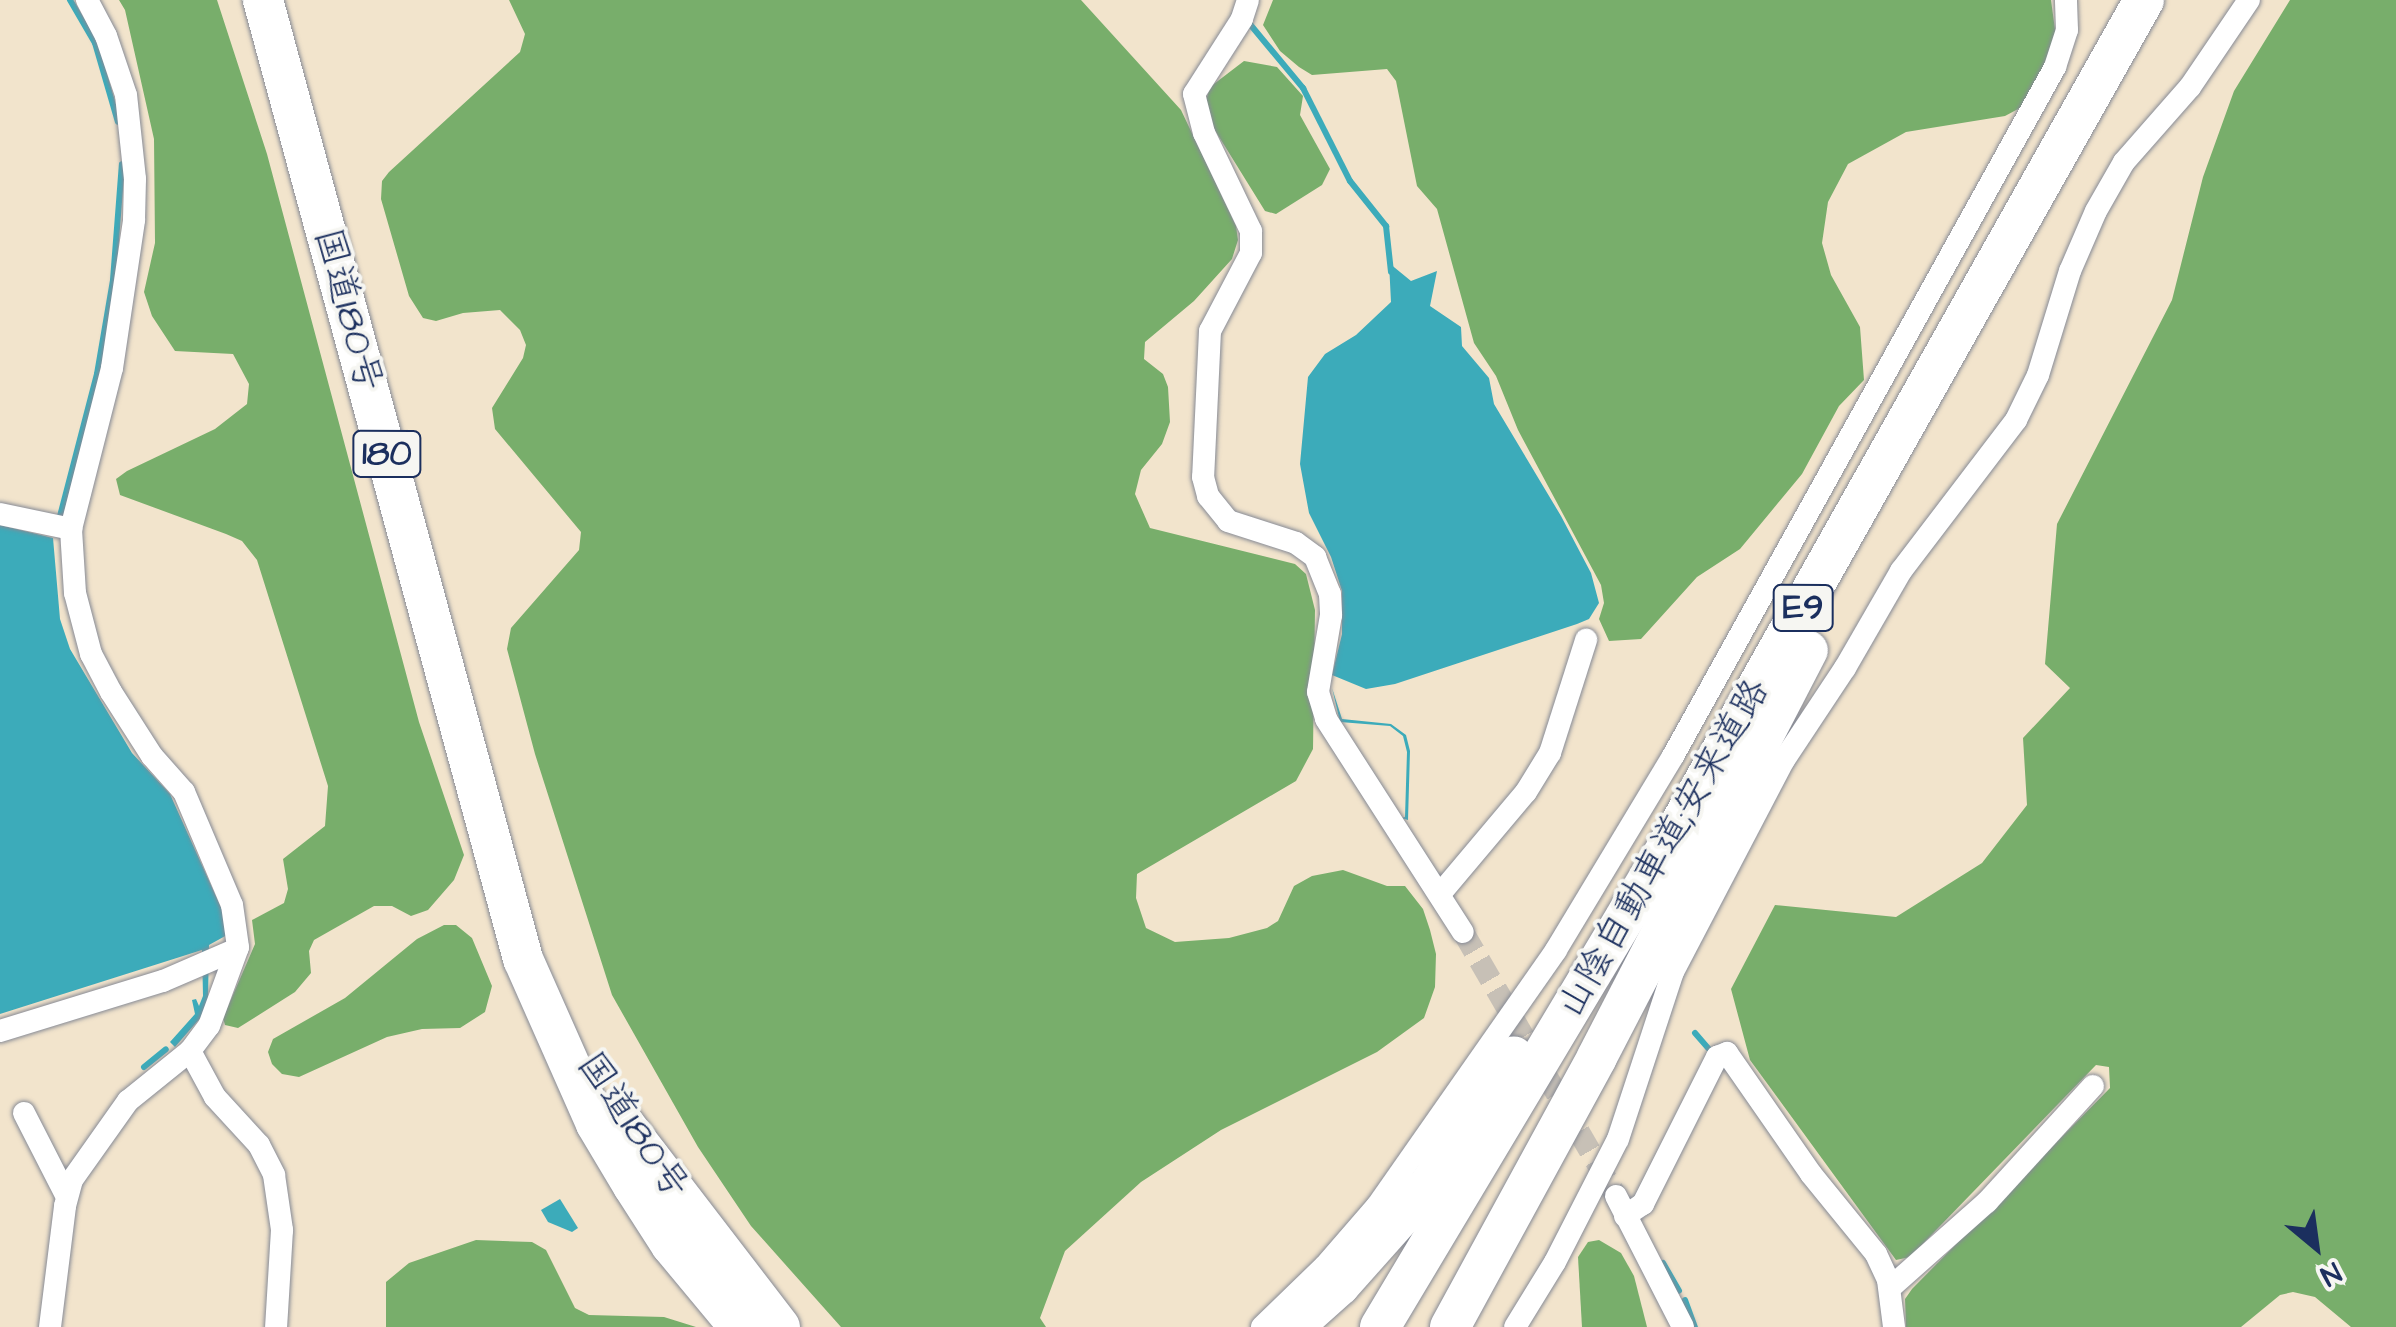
<!DOCTYPE html>
<html>
<head>
<meta charset="utf-8">
<style>
  body { margin:0 }
  #map { position:relative; width:2396px; height:1327px; overflow:hidden; background:#f2e4cc; font-family:"Architects Daughter","Klee One",sans-serif }
  div>[style] { position:absolute }
  .forest>* { inset:0; background:#78ae6b }
  .water>* { inset:0; background:#3cabba }
  .stream>* { height:6px; margin:-3px; padding:0 3px; transform-origin:3px; border-radius:3px; background:#3cabba }
  .street-tunnel>* { height:22px; margin-top:-11px; transform-origin:0; background:repeating-linear-gradient(90deg,#c7c0b6 0 22px,transparent 0 33px) }
  .roads { filter:drop-shadow(0 0 2px #868a95) drop-shadow(0 0 2px #868a95) }
  .street>* { height:22px; margin:-11px; padding:0 11px; transform-origin:11px; border-radius:11px; background:#fff }
  .highway>* { height:40px; margin:-20px; padding:0 20px; transform-origin:20px; border-radius:20px; background:#fff }
  span { translate:-50% -50%; white-space:nowrap; text-align:center; line-height:1.15; -webkit-text-stroke:8px #f6f6f2; paint-order:stroke }
  .shield-label span { padding:2px 8px; background:#f6f6f2; border:2px solid; border-radius:8px; -webkit-text-stroke-width:0 }
  .shield-label { font-size:35px; color:#1b2f5e; font-weight:700 }
  .street-label { font-size:38px; color:#1b2f5e }
  .north { position:absolute; left:2266px; top:1197px; width:100px; height:100px; -webkit-text-stroke:8px #f6f6f2; paint-order:stroke; rotate:151deg; font-size:28px; font-weight:700; line-height:40px; text-align:center; color:#1b2f5e }
  .north::after { content:''; display:block; margin:auto; width:35px; height:45px; background:#1b2f5e; clip-path:polygon(50% 0,100% 100%,50% 72%,0 100%) }
</style>
</head>
<body>
<div id="map">
  <div class="forest">
    <div style="clip-path:polygon(119px 0,217px 0,267px 154px,419px 722px,464px 855px,454px 880px,428px 910px,411px 916px,392px 906px,374px 906px,314px 940px,309px 951px,311px 973px,295px 992px,238px 1028px,225px 1025px,223px 1018px,255px 944px,252px 920px,284px 903px,288px 889px,283px 859px,325px 826px,328px 786px,257px 560px,242px 541px,226px 534px,120px 495px,116px 479px,127px 471px,215px 429px,247px 404px,249px 384px,233px 354px,175px 351px,152px 316px,144px 292px,155px 243px,154px 139px,125px 10px)"></div>
    <div style="clip-path:polygon(509px 0,1081px 0,1181px 110px,1236px 226px,1238px 240px,1232px 259px,1194px 301px,1145px 342px,1144px 359px,1163px 374px,1168px 387px,1170px 422px,1162px 444px,1141px 470px,1135px 494px,1150px 528px,1295px 564px,1306px 574px,1315px 610px,1313px 749px,1296px 781px,1137px 874px,1136px 898px,1146px 928px,1175px 942px,1229px 938px,1267px 928px,1278px 921px,1294px 886px,1312px 876px,1343px 870px,1387px 886px,1405px 886px,1423px 909px,1430px 930px,1436px 954px,1435px 987px,1424px 1018px,1377px 1052px,1221px 1130px,1141px 1182px,1065px 1251px,1040px 1318px,1046px 1327px,841px 1327px,751px 1226px,698px 1147px,612px 995px,535px 754px,507px 649px,511px 628px,579px 550px,581px 532px,495px 429px,492px 408px,523px 358px,526px 345px,520px 330px,500px 310px,463px 313px,436px 321px,423px 318px,409px 296px,381px 199px,382px 181px,389px 172px,520px 52px,525px 34px)"></div>
    <div style="clip-path:polygon(1273px 0,2051px 0,2056px 37px,2047px 69px,2020px 108px,2005px 116px,1906px 132px,1848px 164px,1828px 202px,1822px 243px,1831px 275px,1860px 327px,1864px 380px,1839px 406px,1802px 474px,1740px 549px,1697px 577px,1641px 639px,1609px 641px,1599px 619px,1604px 603px,1601px 585px,1518px 430px,1496px 376px,1474px 343px,1437px 209px,1417px 186px,1396px 81px,1387px 69px,1312px 75px,1299px 67px,1280px 51px,1263px 25px)"></div>
    <div style="clip-path:polygon(2290px 0,2396px 0,2396px 1327px,2351px 1327px,2315px 1297px,2293px 1292px,2280px 1295px,2241px 1327px,1906px 1327px,1905px 1299px,1912px 1289px,2110px 1088px,2109px 1067px,2096px 1065px,1910px 1257px,1896px 1260px,1750px 1060px,1731px 989px,1775px 905px,1896px 917px,1982px 863px,2027px 805px,2023px 738px,2070px 688px,2045px 664px,2057px 524px,2172px 300px,2203px 177px,2234px 91px)"></div>
    <div style="clip-path:polygon(1244px 61px,1277px 67px,1303px 96px,1300px 115px,1330px 169px,1322px 185px,1276px 214px,1265px 211px,1203px 111px,1210px 87px)"></div>
    <div style="clip-path:polygon(444px 925px,456px 925px,472px 938px,492px 986px,485px 1012px,460px 1028px,422px 1029px,387px 1037px,299px 1077px,282px 1074px,272px 1064px,268px 1052px,273px 1039px,345px 998px,417px 939px)"></div>
    <div style="clip-path:polygon(476px 1240px,532px 1242px,546px 1250px,575px 1308px,589px 1315px,664px 1317px,696px 1327px,386px 1327px,386px 1282px,409px 1263px)"></div>
    <div style="clip-path:polygon(1599px 1240px,1621px 1253px,1634px 1276px,1647px 1327px,1582px 1327px,1578px 1257px,1588px 1242px)"></div>
  </div>
  <div class="water">
    <div style="clip-path:polygon(1389px 263px,1411px 281px,1437px 271px,1430px 306px,1461px 327px,1462px 346px,1489px 378px,1494px 404px,1561px 516px,1591px 573px,1599px 603px,1589px 619px,1577px 624px,1395px 684px,1366px 689px,1332px 675px,1342px 634px,1342px 591px,1331px 557px,1309px 513px,1300px 464px,1308px 377px,1325px 354px,1356px 335px,1391px 302px)"></div>
    <div style="clip-path:polygon(0 525px,53px 538px,60px 619px,70px 649px,132px 753px,170px 794px,223px 912px,227px 935px,209px 945px,208px 998px,202px 1016px,175px 1047px,170px 1042px,195px 1014px,192px 1000px,196px 999px,199px 1006px,203px 996px,202px 950px,0 1014px)"></div>
    <div style="clip-path:polygon(1332px 688px,1342px 719px,1391px 724px,1406px 735px,1410px 751px,1408px 820px,1401px 818px,1405px 817px,1407px 752px,1403px 736px,1390px 726px,1340px 722px)"></div>
    <div style="clip-path:polygon(560px 1199px,578px 1228px,572px 1232px,548px 1222px,541px 1210px)"></div>
  </div>
  <div class="stream">
    <div style="left:70px;top:0;width:50px;rotate:59.8deg"></div>
    <div style="left:95px;top:43px;width:82px;rotate:73.8deg"></div>
    <div style="left:1249px;top:23px;width:85px;rotate:50.3deg"></div>
    <div style="left:1303px;top:88px;width:104px;rotate:63.2deg"></div>
    <div style="left:1350px;top:181px;width:58px;rotate:51.3deg"></div>
    <div style="left:1386px;top:226px;width:46px;rotate:83.8deg"></div>
    <div style="left:59px;top:520px;width:151px;rotate:-75.4deg"></div>
    <div style="left:97px;top:374px;width:95px;rotate:-80.3deg"></div>
    <div style="left:113px;top:280px;width:116px;rotate:-85.6deg"></div>
    <div style="left:1695px;top:1033px;width:20px;rotate:49deg"></div>
    <div style="left:144px;top:1067px;width:28px;rotate:-39deg"></div>
    <div style="left:1663px;top:1263px;width:32px;rotate:60deg"></div>
    <div style="left:1685px;top:1300px;width:29px;rotate:70deg"></div>
  </div>
  <div class="street-tunnel">
    <div style="left:1463px;top:932px;width:305px;rotate:59.9deg"></div>
  </div>
  <div class="roads">
    <div class="street">
      <div style="left:1248px;top:0;width:20px;rotate:108deg"></div>
      <div style="left:1242px;top:19px;width:89px;rotate:122.6deg"></div>
      <div style="left:1194px;top:94px;width:40px;rotate:75.6deg"></div>
      <div style="left:1204px;top:133px;width:109px;rotate:64.4deg"></div>
      <div style="left:1251px;top:231px;width:22px;rotate:90deg"></div>
      <div style="left:1251px;top:253px;width:88px;rotate:117.7deg"></div>
      <div style="left:1210px;top:331px;width:146px;rotate:92.7deg"></div>
      <div style="left:1203px;top:477px;width:20px;rotate:75deg"></div>
      <div style="left:1208px;top:496px;width:32px;rotate:51deg"></div>
      <div style="left:1228px;top:521px;width:71px;rotate:17.9deg"></div>
      <div style="left:1296px;top:543px;width:24px;rotate:36deg"></div>
      <div style="left:1315px;top:557px;width:40px;rotate:68deg"></div>
      <div style="left:1330px;top:594px;width:21px;rotate:87deg"></div>
      <div style="left:1331px;top:615px;width:78px;rotate:99.6deg"></div>
      <div style="left:1318px;top:692px;width:28px;rotate:73deg"></div>
      <div style="left:1326px;top:719px;width:253px;rotate:57.3deg"></div>
      <div style="left:0;top:514px;width:73px;rotate:11.9deg"></div>
      <div style="left:1440px;top:894px;width:133px;rotate:-49.9deg"></div>
      <div style="left:1526px;top:792px;width:46px;rotate:-58.4deg"></div>
      <div style="left:1550px;top:753px;width:119px;rotate:-72.3deg"></div>
      <div style="left:0;top:1031px;width:170px;rotate:-17.1deg"></div>
      <div style="left:163px;top:981px;width:81px;rotate:-23.4deg"></div>
      <div style="left:190px;top:1051px;width:52px;rotate:61.5deg"></div>
      <div style="left:215px;top:1097px;width:65px;rotate:47.5deg"></div>
      <div style="left:259px;top:1145px;width:34px;rotate:63deg"></div>
      <div style="left:274px;top:1175px;width:56px;rotate:81.7deg"></div>
      <div style="left:282px;top:1230px;width:97px;rotate:93.5deg"></div>
      <div style="left:24px;top:1113px;width:94px;rotate:62.9deg"></div>
      <div style="left:1616px;top:1196px;width:147px;rotate:62.9deg"></div>
      <div style="left:1625px;top:1216px;width:22px;rotate:-34deg"></div>
      <div style="left:1643px;top:1204px;width:165px;rotate:-63.3deg"></div>
      <div style="left:1717px;top:1057px;width:11px;rotate:-22deg"></div>
      <div style="left:1727px;top:1053px;width:147px;rotate:55.2deg"></div>
      <div style="left:1811px;top:1174px;width:103px;rotate:50.9deg"></div>
      <div style="left:1876px;top:1254px;width:29px;rotate:65deg"></div>
      <div style="left:1888px;top:1280px;width:47px;rotate:82.7deg"></div>
      <div style="left:1890px;top:1288px;width:130px;rotate:-41.6deg"></div>
      <div style="left:1987px;top:1202px;width:157px;rotate:-47.6deg"></div>
      <div style="left:50px;top:1327px;width:122px;rotate:-82.9deg"></div>
      <div style="left:65px;top:1206px;width:27px;rotate:-75deg"></div>
      <div style="left:72px;top:1180px;width:97px;rotate:-54.7deg"></div>
      <div style="left:128px;top:1101px;width:80px;rotate:-38.9deg"></div>
      <div style="left:190px;top:1051px;width:31px;rotate:-53deg"></div>
      <div style="left:209px;top:1026px;width:84px;rotate:-69.8deg"></div>
      <div style="left:238px;top:947px;width:42px;rotate:-98.1deg"></div>
      <div style="left:232px;top:905px;width:123px;rotate:-113deg"></div>
      <div style="left:184px;top:792px;width:48px;rotate:-131.6deg"></div>
      <div style="left:152px;top:756px;width:76px;rotate:-122.6deg"></div>
      <div style="left:111px;top:692px;width:43px;rotate:-117.8deg"></div>
      <div style="left:91px;top:654px;width:63px;rotate:-104.7deg"></div>
      <div style="left:75px;top:593px;width:64px;rotate:-93.6deg"></div>
      <div style="left:71px;top:529px;width:166px;rotate:-75.7deg"></div>
      <div style="left:112px;top:368px;width:150px;rotate:-81.5deg"></div>
      <div style="left:134px;top:220px;width:41px;rotate:-88.6deg"></div>
      <div style="left:135px;top:179px;width:84px;rotate:-96.1deg"></div>
      <div style="left:126px;top:95px;width:62px;rotate:-108.7deg"></div>
      <div style="left:106px;top:36px;width:41px;rotate:-117.8deg"></div>
      <div style="left:1262px;top:1327px;width:88px;rotate:-44.1deg"></div>
      <div style="left:1325px;top:1266px;width:79px;rotate:-49.1deg"></div>
      <div style="left:1377px;top:1206px;width:312px;rotate:-55deg"></div>
      <div style="left:1556px;top:950px;width:227px;rotate:-58.9deg"></div>
      <div style="left:1673px;top:756px;width:788px;rotate:-60.99deg"></div>
      <div style="left:2055px;top:67px;width:39px;rotate:-72deg"></div>
      <div style="left:2067px;top:30px;width:30px;rotate:-92deg"></div>
      <div style="left:1515px;top:1327px;width:76px;rotate:-58.4deg"></div>
      <div style="left:1555px;top:1262px;width:138px;rotate:-62.9deg"></div>
      <div style="left:1618px;top:1139px;width:176px;rotate:-71.8deg"></div>
      <div style="left:1673px;top:972px;width:239px;rotate:-62.4deg"></div>
      <div style="left:1784px;top:760px;width:110px;rotate:-56.5deg"></div>
      <div style="left:1845px;top:668px;width:112px;rotate:-60deg"></div>
      <div style="left:1901px;top:571px;width:190px;rotate:-52.7deg"></div>
      <div style="left:2016px;top:420px;width:50px;rotate:-63.9deg"></div>
      <div style="left:2038px;top:375px;width:109px;rotate:-72.9deg"></div>
      <div style="left:2070px;top:271px;width:65px;rotate:-66.6deg"></div>
      <div style="left:2096px;top:211px;width:56px;rotate:-60.3deg"></div>
      <div style="left:2124px;top:162px;width:100px;rotate:-48.7deg"></div>
      <div style="left:2190px;top:87px;width:105px;rotate:-55.9deg"></div>
    </div>
    <div class="highway">
      <div style="left:263px;top:0;width:994px;rotate:74.83deg"></div>
      <div style="left:523px;top:959px;width:180px;rotate:66.1deg"></div>
      <div style="left:596px;top:1124px;width:72px;rotate:59.2deg"></div>
      <div style="left:633px;top:1186px;width:70px;rotate:57.2deg"></div>
      <div style="left:671px;top:1245px;width:107px;rotate:50.3deg"></div>
      <div style="left:618px;top:1116px;width:266px;rotate:52.5deg"></div>
      <div style="left:1293px;top:1327px;width:63px;rotate:-41.8deg"></div>
      <div style="left:1340px;top:1285px;width:134px;rotate:-48.3deg"></div>
      <div style="left:1429px;top:1185px;width:154px;rotate:-56.6deg"></div>
      <div style="left:1380px;top:1327px;width:557px;rotate:-59.11deg"></div>
      <div style="left:1666px;top:849px;width:974px;rotate:-60.62deg"></div>
      <div style="left:1450px;top:1327px;width:307px;rotate:-61.4deg"></div>
      <div style="left:1597px;top:1057px;width:458px;rotate:-62.6deg"></div>
    </div>
  </div>
  <div class="shield-label">
    <span style="left:387px;top:454px">180</span>
    <span style="left:1803px;top:608px">E9</span>
  </div>
  <div class="street-label">
    <span style="left:347px;top:310px;rotate:75deg">国道180号</span>
    <span style="left:1664px;top:849px;rotate:-60deg">山陰自動車道;安来道路</span>
    <span style="left:632px;top:1126px;rotate:56deg">国道180号</span>
  </div>
  <div class="north">N</div>
</div>
</body>
</html>
